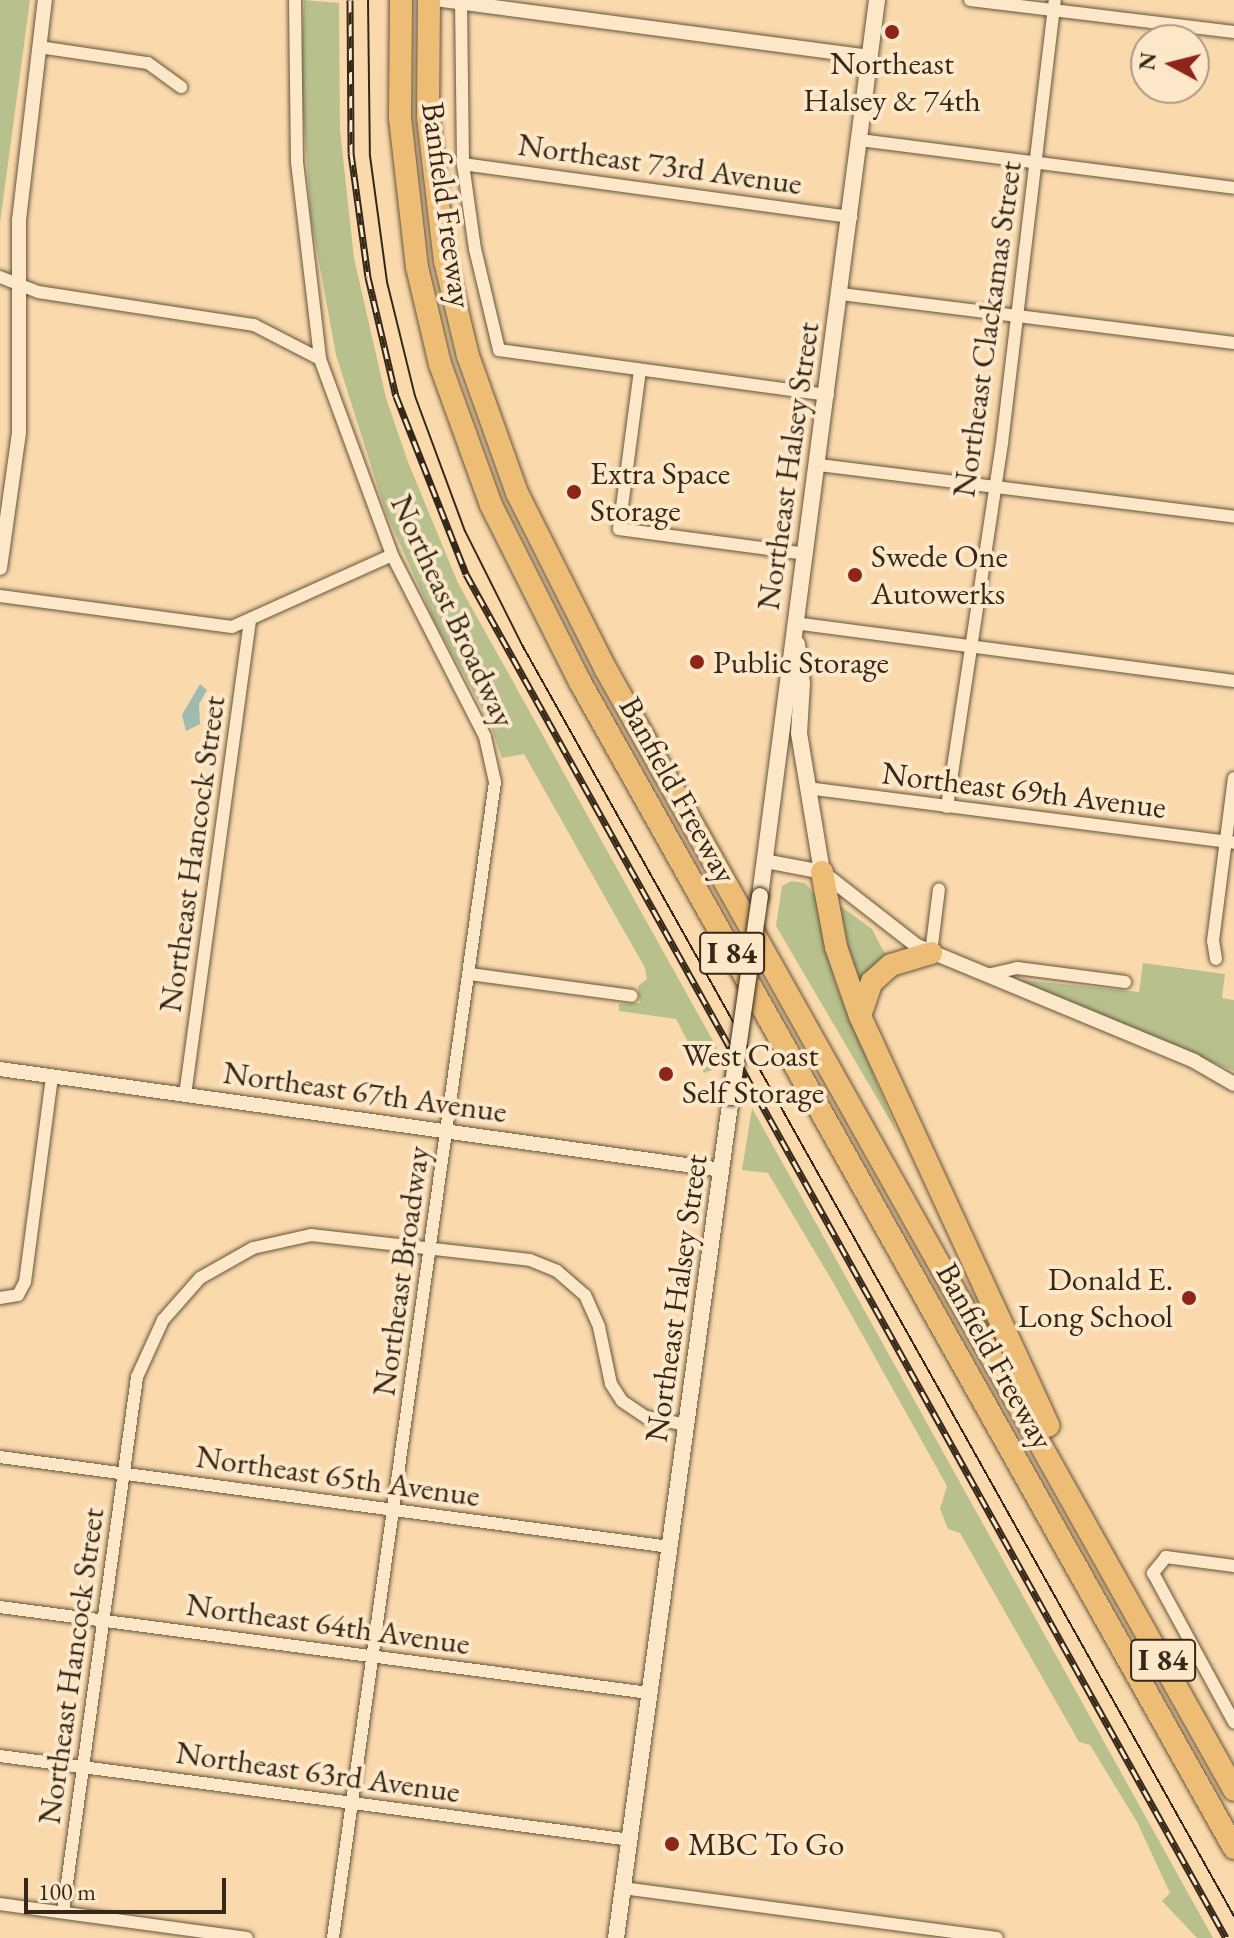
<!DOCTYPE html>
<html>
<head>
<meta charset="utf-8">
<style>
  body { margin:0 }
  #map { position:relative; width:1234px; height:1938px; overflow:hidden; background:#fadaac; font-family:"EB Garamond",serif }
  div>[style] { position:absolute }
  .green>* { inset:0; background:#b8c18e }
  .water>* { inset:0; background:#9fbab0 }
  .roads { filter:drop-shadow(0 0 2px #66543d) drop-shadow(0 0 2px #66543d) }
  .minor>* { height:12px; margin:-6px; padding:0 6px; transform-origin:6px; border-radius:6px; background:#fce7c9 }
  .tertiary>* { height:14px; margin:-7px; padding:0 7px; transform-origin:7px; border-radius:7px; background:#fce7c9 }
  .secondary>* { height:16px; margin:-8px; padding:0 8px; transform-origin:8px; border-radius:8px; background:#fce7c9 }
  .motorway>* { height:22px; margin:-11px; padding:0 11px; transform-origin:11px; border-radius:11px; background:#edbd76 }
  .tram>* { height:2px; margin:-1px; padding:0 1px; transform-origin:1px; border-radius:1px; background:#352818 }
  .rail>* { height:7px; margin-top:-3.5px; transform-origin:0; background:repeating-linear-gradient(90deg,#fce7c9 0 12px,#352818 0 24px); box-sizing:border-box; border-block:2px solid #352818 }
  .bridges { filter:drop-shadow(0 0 2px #352818) drop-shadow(0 0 2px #352818) }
  .secondary-bridge>* { height:16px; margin:-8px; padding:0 8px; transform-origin:8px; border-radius:8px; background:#fce7c9 }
  .dots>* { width:22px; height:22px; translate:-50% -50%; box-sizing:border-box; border:4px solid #fce7c9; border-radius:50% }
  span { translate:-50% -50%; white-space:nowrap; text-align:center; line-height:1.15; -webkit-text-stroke:8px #fce7c9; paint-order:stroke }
  .shield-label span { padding:2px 6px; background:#fce7c9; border:2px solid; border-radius:6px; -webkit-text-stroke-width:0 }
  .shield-label { font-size:30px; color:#352818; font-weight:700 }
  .poi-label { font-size:32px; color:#352818 }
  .left { translate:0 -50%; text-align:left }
  .right { translate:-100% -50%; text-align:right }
  .street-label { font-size:32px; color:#352818 }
  .north { position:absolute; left:1130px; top:24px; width:80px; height:80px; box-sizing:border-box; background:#fce7c9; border:2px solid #ac9b82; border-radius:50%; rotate:277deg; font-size:22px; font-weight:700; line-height:32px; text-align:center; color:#352818 }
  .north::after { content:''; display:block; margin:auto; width:28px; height:36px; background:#8f2418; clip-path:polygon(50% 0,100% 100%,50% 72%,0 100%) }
  .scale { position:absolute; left:24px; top:1878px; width:202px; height:36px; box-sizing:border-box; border:4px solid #352818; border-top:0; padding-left:10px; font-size:24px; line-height:28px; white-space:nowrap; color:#352818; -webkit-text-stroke:6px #fce7c9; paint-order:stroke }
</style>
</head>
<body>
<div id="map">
  <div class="green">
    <div style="clip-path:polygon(0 0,30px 0,0 223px)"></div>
    <div style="clip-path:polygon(304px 0,339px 3px,340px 130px,354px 258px,386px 398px,408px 462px,458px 583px,717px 1048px,715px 1069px,704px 1073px,676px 1019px,619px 1011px,619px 1004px,640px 1003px,638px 986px,647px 979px,645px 968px,524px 754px,502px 758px,490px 723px,434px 620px,386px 513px,336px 355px,311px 219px,301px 81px)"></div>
    <div style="clip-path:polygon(791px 881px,805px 883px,815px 895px,835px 982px,898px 1134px,776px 926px,782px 886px)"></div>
    <div style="clip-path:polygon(839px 905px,872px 929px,884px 952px,893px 955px,858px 991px)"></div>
    <div style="clip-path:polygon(1143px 963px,1225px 974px,1222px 998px,1234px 1000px,1234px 1071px,1014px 979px,1139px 992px)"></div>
    <div style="clip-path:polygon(752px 1108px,1213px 1938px,1197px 1938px,1162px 1901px,1170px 1893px,1137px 1822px,1090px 1745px,1079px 1742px,960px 1533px,948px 1529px,940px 1509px,947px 1486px,834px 1284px,768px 1173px,742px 1170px)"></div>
  </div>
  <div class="water">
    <div style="clip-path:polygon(200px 684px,207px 690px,199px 704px,200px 724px,186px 731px,182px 715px)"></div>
  </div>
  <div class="roads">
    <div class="minor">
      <div style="left:295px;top:0;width:162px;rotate:89.3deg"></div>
      <div style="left:297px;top:162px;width:198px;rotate:83.3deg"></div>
      <div style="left:320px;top:359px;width:209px;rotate:69.8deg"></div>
      <div style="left:392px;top:555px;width:204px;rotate:62.9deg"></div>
      <div style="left:485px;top:737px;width:46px;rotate:77.5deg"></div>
      <div style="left:495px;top:782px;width:1167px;rotate:97.98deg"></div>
      <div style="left:461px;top:0;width:164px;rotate:89.3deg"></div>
      <div style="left:463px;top:164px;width:86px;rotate:82deg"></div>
      <div style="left:475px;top:249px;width:104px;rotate:76.6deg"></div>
      <div style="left:499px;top:350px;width:332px;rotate:7.8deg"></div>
      <div style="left:970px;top:0;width:266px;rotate:6.9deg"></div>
      <div style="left:39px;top:47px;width:110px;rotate:8.4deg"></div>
      <div style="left:148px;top:63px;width:41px;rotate:36deg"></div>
      <div style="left:860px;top:140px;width:377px;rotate:7.3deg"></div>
      <div style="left:463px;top:164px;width:392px;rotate:7.8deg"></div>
      <div style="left:0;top:277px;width:41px;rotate:21.5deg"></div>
      <div style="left:38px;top:292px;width:219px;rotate:8.7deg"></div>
      <div style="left:254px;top:325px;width:74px;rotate:27.3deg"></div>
      <div style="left:841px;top:294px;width:396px;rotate:7.1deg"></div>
      <div style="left:640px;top:370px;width:160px;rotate:97.5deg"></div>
      <div style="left:619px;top:529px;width:189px;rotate:7.6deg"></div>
      <div style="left:819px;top:465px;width:418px;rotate:7.1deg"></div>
      <div style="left:0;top:596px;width:234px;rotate:7.6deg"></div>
      <div style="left:232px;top:627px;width:175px;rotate:-24.2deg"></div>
      <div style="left:794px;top:623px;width:444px;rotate:7.5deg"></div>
      <div style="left:807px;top:788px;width:431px;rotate:7.3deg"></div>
      <div style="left:947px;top:807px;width:368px;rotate:-81.4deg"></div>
      <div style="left:1002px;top:443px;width:446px;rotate:-83.2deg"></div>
      <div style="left:931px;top:953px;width:64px;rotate:-82.9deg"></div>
      <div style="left:1216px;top:959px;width:18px;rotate:-99deg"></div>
      <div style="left:1213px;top:941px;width:164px;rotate:-82.7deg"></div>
      <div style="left:470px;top:974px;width:163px;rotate:7.7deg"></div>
      <div style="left:987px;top:975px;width:31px;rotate:-13deg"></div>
      <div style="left:1017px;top:968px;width:109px;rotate:7.4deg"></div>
      <div style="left:185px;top:1095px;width:478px;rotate:-82.2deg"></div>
      <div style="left:0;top:1298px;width:18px;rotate:-9deg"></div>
      <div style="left:18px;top:1295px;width:15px;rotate:-62deg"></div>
      <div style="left:25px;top:1282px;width:207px;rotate:-82.5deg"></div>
      <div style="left:0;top:1457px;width:676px;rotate:7.65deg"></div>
      <div style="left:1234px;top:1566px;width:69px;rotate:-172.5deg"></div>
      <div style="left:1166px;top:1557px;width:21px;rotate:129deg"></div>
      <div style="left:1153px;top:1573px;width:170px;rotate:61.5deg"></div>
      <div style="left:0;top:1607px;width:655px;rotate:7.55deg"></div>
      <div style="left:0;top:1756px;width:636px;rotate:7.59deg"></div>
      <div style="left:623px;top:1888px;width:377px;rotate:7.6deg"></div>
      <div style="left:0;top:1904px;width:249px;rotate:7.8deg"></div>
      <div style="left:63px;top:1912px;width:540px;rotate:-82.12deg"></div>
      <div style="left:137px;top:1377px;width:63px;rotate:-65.5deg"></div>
      <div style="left:163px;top:1320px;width:56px;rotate:-48.6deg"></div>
      <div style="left:200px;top:1278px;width:61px;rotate:-29.5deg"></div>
      <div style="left:253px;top:1248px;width:59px;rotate:-12.6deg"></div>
      <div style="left:311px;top:1235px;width:220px;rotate:6.5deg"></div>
      <div style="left:530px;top:1260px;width:29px;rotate:22deg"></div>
      <div style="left:557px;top:1271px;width:37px;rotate:41deg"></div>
      <div style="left:585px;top:1295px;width:35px;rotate:66deg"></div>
      <div style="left:599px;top:1327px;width:58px;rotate:78.1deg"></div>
      <div style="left:611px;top:1384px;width:20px;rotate:57deg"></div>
      <div style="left:622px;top:1401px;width:29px;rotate:34deg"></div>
      <div style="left:646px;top:1417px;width:42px;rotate:11deg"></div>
    </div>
    <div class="tertiary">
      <div style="left:442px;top:0;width:432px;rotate:7.6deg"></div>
      <div style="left:0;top:568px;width:137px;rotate:-82deg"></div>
      <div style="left:19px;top:432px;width:212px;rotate:-90deg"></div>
      <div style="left:19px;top:220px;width:222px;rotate:-83.3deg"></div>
      <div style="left:765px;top:861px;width:58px;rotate:10.9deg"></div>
      <div style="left:822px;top:872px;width:120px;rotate:37.9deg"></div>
      <div style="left:917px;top:946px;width:300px;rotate:22.5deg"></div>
      <div style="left:1194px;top:1061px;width:46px;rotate:29.9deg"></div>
      <div style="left:0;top:1069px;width:729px;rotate:7.96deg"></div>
    </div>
    <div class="secondary">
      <div style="left:797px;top:644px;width:39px;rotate:83deg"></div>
      <div style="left:802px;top:683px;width:50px;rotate:93.4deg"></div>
      <div style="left:799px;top:733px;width:141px;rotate:80.6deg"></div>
      <div style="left:760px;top:896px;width:904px;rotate:-82.56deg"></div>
      <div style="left:616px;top:1938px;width:849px;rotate:-82.21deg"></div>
    </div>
    <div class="motorway">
      <div style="left:401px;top:0;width:118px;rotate:90.5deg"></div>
      <div style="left:400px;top:118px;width:150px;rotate:83.5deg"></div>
      <div style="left:417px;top:267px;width:100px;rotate:76.7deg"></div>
      <div style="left:440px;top:364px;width:150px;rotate:70.1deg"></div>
      <div style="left:491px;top:505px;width:198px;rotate:63.3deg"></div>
      <div style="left:580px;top:682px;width:1337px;rotate:60.71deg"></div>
      <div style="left:429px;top:0;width:117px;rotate:90.5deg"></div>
      <div style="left:428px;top:117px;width:145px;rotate:83.3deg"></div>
      <div style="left:445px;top:261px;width:98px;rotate:76.4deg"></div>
      <div style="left:468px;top:356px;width:145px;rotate:70.3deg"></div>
      <div style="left:517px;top:493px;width:196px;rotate:63.3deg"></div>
      <div style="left:605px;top:668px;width:1286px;rotate:60.72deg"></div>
      <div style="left:822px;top:872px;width:76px;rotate:79.4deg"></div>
      <div style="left:836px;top:947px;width:73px;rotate:70.8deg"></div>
      <div style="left:860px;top:1016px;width:451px;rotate:65.3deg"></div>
      <div style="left:860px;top:1016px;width:36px;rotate:-71deg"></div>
      <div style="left:872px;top:982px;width:25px;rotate:-42deg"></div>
      <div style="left:891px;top:965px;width:42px;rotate:-16.7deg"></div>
    </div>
  </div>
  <div class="tram">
    <div style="left:368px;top:0;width:156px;rotate:89.3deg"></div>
    <div style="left:370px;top:156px;width:127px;rotate:82.3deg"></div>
    <div style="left:387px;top:282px;width:117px;rotate:76.2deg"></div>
    <div style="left:415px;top:396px;width:144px;rotate:69.7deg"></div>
    <div style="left:465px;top:531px;width:125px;rotate:63.4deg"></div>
    <div style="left:521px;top:643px;width:1459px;rotate:60.75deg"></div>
  </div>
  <div class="rail">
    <div style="left:350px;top:0;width:153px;rotate:89.6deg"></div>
    <div style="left:351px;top:153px;width:125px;rotate:82.2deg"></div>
    <div style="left:368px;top:277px;width:122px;rotate:76.8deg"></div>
    <div style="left:396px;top:396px;width:191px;rotate:68.5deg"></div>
    <div style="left:466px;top:574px;width:1561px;rotate:60.87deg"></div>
  </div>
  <div class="bridges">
    <div class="secondary-bridge">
      <div style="left:731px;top:1097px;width:203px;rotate:-81.8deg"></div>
    </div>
  </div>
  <div class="dots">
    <div style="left:892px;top:32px;background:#8f2418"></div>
    <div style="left:574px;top:492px;background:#8f2418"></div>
    <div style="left:855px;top:575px;background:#8f2418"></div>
    <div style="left:697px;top:662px;background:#8f2418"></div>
    <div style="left:666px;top:1074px;background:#8f2418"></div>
    <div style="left:1189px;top:1298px;background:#8f2418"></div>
    <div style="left:672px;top:1844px;background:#8f2418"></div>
  </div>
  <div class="shield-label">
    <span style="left:732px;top:953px">I 84</span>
    <span style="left:1163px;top:1660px">I 84</span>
  </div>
  <div class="poi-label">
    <span style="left:892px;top:82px">Northeast<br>Halsey &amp; 74th</span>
    <span class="left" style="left:590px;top:492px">Extra Space<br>Storage</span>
    <span class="left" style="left:871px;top:575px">Swede One<br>Autowerks</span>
    <span class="left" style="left:713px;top:662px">Public Storage</span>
    <span class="left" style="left:682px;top:1074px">West Coast<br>Self Storage</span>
    <span class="right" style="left:1173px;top:1298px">Donald E.<br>Long School</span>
    <span class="left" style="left:688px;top:1844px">MBC To Go</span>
  </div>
  <div class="street-label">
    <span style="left:660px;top:164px;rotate:8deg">Northeast 73rd Avenue</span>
    <span style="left:447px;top:205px;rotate:82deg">Banfield Freeway</span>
    <span style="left:987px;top:329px;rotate:-82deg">Northeast Clackamas Street</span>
    <span style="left:788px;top:466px;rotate:-82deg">Northeast Halsey Street</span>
    <span style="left:453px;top:611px;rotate:65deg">Northeast Broadway</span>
    <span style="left:678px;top:790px;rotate:61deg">Banfield Freeway</span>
    <span style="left:1024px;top:790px;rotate:7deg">Northeast 69th Avenue</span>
    <span style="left:192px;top:854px;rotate:-82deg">Northeast Hancock Street</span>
    <span style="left:365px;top:1092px;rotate:8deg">Northeast 67th Avenue</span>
    <span style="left:401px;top:1271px;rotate:-82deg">Northeast Broadway</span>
    <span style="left:676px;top:1298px;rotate:-82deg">Northeast Halsey Street</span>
    <span style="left:995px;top:1356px;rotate:61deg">Banfield Freeway</span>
    <span style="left:338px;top:1476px;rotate:8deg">Northeast 65th Avenue</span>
    <span style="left:328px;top:1624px;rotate:8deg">Northeast 64th Avenue</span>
    <span style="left:71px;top:1666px;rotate:-82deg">Northeast Hancock Street</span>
    <span style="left:318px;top:1772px;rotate:8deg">Northeast 63rd Avenue</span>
  </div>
  <div class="north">N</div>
  <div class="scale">100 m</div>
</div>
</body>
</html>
